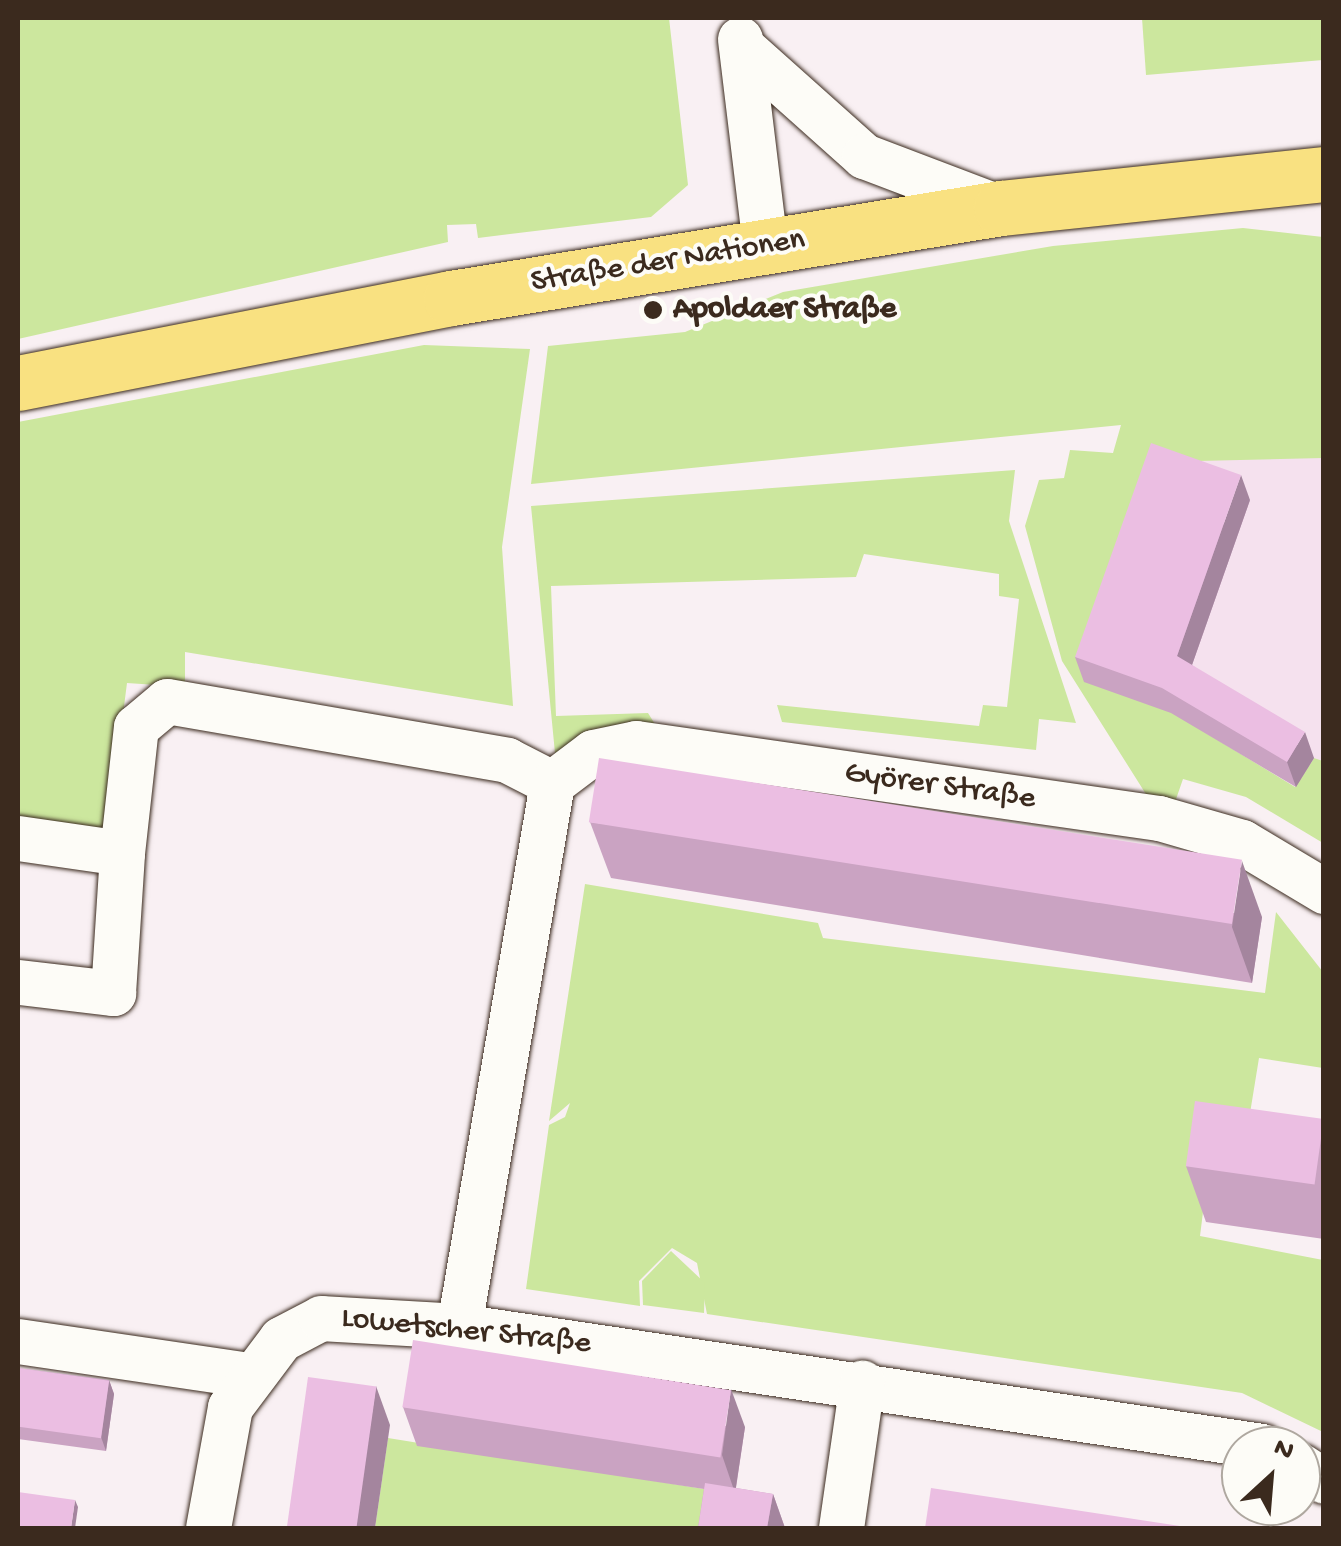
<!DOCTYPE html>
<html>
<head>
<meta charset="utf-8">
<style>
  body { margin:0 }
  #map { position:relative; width:1341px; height:1546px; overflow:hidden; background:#f9f0f3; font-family:"Gochi Hand",sans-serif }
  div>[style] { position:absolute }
  .built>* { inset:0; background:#f5e1ee }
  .green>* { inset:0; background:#cce79e }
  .roads { filter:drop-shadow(0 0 2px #3b2a1e) drop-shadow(0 0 2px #3b2a1e) }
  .minor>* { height:45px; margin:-22.5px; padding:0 22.5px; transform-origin:22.5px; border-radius:22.5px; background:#fdfcf7 }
  .major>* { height:55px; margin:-27.5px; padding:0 27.5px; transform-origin:27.5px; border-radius:27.5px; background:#f9e181 }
  .wall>* { inset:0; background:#caa3c2 }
  .shaded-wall>* { inset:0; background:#a4859e }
  .building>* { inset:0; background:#ebbee2; transform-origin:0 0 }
  .dots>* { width:28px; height:28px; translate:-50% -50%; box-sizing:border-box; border:5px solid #fdfcf7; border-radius:50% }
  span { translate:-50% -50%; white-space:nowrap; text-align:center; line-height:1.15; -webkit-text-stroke:8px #fdfcf7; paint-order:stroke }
  .street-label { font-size:32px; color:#3b2a1e }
  .poi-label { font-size:32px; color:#3b2a1e; font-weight:700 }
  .left { translate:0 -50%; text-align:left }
  .frame { position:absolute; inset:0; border:20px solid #3b2a1e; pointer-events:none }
  .north { position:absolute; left:1221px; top:1426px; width:100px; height:100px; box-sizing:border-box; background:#fdfcf7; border:2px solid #afa8a0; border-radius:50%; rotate:26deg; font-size:28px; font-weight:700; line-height:40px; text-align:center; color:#3b2a1e }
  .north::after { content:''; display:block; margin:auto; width:35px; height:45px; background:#3b2a1e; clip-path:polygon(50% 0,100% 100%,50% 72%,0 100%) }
</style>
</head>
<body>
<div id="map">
  <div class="built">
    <div style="clip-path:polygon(1284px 454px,1323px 458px,1323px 761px,1314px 758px,1296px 787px,1190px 725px,1197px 461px)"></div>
  </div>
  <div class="green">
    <div style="clip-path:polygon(18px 18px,669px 18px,688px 185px,651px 217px,478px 238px,476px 224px,447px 225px,448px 242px,18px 339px)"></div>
    <div style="clip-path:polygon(1142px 18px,1323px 18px,1323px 60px,1146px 75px)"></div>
    <div style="clip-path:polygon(1243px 228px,1323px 237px,1323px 458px,1197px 461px,1175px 714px,1295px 787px,1314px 758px,1323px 761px,1323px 843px,1246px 797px,1183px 779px,1174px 805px,1149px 799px,1062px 661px,1025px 526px,1039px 480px,1064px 478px,1070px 450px,1113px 453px,1121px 425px,531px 484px,548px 346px,685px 332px,783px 292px,1053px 246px)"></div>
    <div style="clip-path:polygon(424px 345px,530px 349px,502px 547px,513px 706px,185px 652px,185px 687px,127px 683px,109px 824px,90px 837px,18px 830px,18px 422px)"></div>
    <div style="clip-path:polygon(1015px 470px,1009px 521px,1076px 723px,1039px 719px,1036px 750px,782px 722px,777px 705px,979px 726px,983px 705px,1007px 707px,1019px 599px,999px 596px,999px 574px,864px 554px,856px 577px,551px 586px,556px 716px,648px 713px,658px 729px,555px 753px,531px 506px)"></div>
    <div style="clip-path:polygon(585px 884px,818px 923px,823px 938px,1265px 993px,1276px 912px,1323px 972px,1323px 1068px,1259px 1058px,1245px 1144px,1211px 1148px,1200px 1236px,1323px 1260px,1323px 1432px,1242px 1393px,707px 1314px,697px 1263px,672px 1248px,639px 1281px,640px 1306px,526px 1289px,549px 1125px,565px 1117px,570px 1103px,549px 1121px)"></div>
    <div style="clip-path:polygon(671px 1251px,705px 1283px,704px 1313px,643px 1305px,642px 1281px)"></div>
    <div style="clip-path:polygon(388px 1438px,723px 1492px,718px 1528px,375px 1528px)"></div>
  </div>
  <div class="roads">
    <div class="minor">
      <div style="left:740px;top:39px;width:209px;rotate:83.1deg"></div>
      <div style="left:742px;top:47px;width:164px;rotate:41.8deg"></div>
      <div style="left:864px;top:156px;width:143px;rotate:20.8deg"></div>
      <div style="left:18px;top:838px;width:105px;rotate:8.2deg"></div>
      <div style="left:122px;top:853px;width:127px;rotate:-83.7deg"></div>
      <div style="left:136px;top:727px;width:40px;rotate:-40deg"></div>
      <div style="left:167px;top:701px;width:345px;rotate:9.8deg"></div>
      <div style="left:507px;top:760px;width:51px;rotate:27.1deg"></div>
      <div style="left:19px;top:982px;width:95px;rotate:6.7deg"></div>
      <div style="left:113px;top:993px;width:140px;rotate:-86.3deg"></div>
      <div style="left:459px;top:1326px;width:551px;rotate:-80.28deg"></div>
      <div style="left:552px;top:783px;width:51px;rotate:-37.1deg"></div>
      <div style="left:593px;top:752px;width:44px;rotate:-11.8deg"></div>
      <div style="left:636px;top:743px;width:528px;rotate:8.16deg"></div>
      <div style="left:1159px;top:818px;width:86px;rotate:16.1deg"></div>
      <div style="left:1242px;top:842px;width:96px;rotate:30.9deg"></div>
      <div style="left:18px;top:1341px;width:233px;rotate:8.4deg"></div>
      <div style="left:1301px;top:1466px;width:27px;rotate:33deg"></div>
      <div style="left:208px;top:1528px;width:123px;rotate:-79.7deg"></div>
      <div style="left:230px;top:1407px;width:85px;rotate:-53.1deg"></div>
      <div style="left:281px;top:1339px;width:45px;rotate:-27.7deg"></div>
      <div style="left:321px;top:1318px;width:138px;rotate:3.3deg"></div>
      <div style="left:459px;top:1326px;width:812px;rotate:8.5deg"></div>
      <div style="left:841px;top:1528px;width:147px;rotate:-81.8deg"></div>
    </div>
    <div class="major">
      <div style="left:18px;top:383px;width:441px;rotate:-11.1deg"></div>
      <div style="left:451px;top:298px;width:557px;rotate:-9.29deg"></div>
      <div style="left:1001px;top:208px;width:325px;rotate:-6deg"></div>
    </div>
  </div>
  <div class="wall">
    <div style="clip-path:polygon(1250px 500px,1192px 665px,1314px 758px,1296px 787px,1171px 713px,1084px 682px,1075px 657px)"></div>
    <div style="clip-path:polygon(590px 822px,1262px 917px,1252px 983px,611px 878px)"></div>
    <div style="clip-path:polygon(1324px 1119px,1324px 1239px,1206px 1222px,1186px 1166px)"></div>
    <div style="clip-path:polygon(18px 1368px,109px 1380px,114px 1394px,106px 1451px,18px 1439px)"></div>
    <div style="clip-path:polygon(403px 1407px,745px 1427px,736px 1488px,773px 1494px,785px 1528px,698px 1528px,704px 1489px,417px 1446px)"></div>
  </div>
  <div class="shaded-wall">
    <div style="clip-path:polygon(1241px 475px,1250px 500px,1186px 682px,1177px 656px)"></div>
    <div style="clip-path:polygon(1305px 732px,1314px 758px,1296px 787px,1287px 762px)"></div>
    <div style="clip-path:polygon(1242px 861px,1262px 917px,1252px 983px,1232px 927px)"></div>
    <div style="clip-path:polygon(109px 1380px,114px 1394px,106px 1451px,101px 1437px)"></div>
    <div style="clip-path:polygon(376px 1386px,390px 1425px,375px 1528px,355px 1528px)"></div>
    <div style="clip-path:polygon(731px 1389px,745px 1427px,735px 1493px,722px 1455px)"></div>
    <div style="clip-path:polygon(773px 1494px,785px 1528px,767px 1528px)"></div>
    <div style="clip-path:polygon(75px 1500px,78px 1507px,75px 1528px,71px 1528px)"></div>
  </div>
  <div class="building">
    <div style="clip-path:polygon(1151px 443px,1241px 475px,1177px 656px,1305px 732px,1287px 762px,1162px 688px,1075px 657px)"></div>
    <div style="left:599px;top:758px;width:651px;height:65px;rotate:9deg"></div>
    <div style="left:1195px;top:1101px;width:130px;height:66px;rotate:8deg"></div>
    <div style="left:413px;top:1340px;width:322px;height:68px;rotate:9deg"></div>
    <div style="left:18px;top:1368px;width:92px;height:58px;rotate:8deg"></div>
    <div style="left:308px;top:1377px;width:69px;height:153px;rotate:8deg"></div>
    <div style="clip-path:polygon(705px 1483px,773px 1494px,767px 1528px,698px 1528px)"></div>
    <div style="clip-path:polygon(931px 1488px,1193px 1528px,925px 1528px)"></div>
    <div style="clip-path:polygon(18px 1492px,75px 1500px,71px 1528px,18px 1528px)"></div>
  </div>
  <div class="dots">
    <div style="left:653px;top:310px;background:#3b2a1e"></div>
  </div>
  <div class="street-label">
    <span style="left:668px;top:262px;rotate:-9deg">Straße der Nationen</span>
    <span style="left:940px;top:787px;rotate:8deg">Györer Straße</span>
    <span style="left:466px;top:1332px;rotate:6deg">Lowetscher Straße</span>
  </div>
  <div class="poi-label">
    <span class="left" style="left:673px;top:310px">Apoldaer Straße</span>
  </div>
  <div class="frame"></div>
  <div class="north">N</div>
</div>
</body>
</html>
